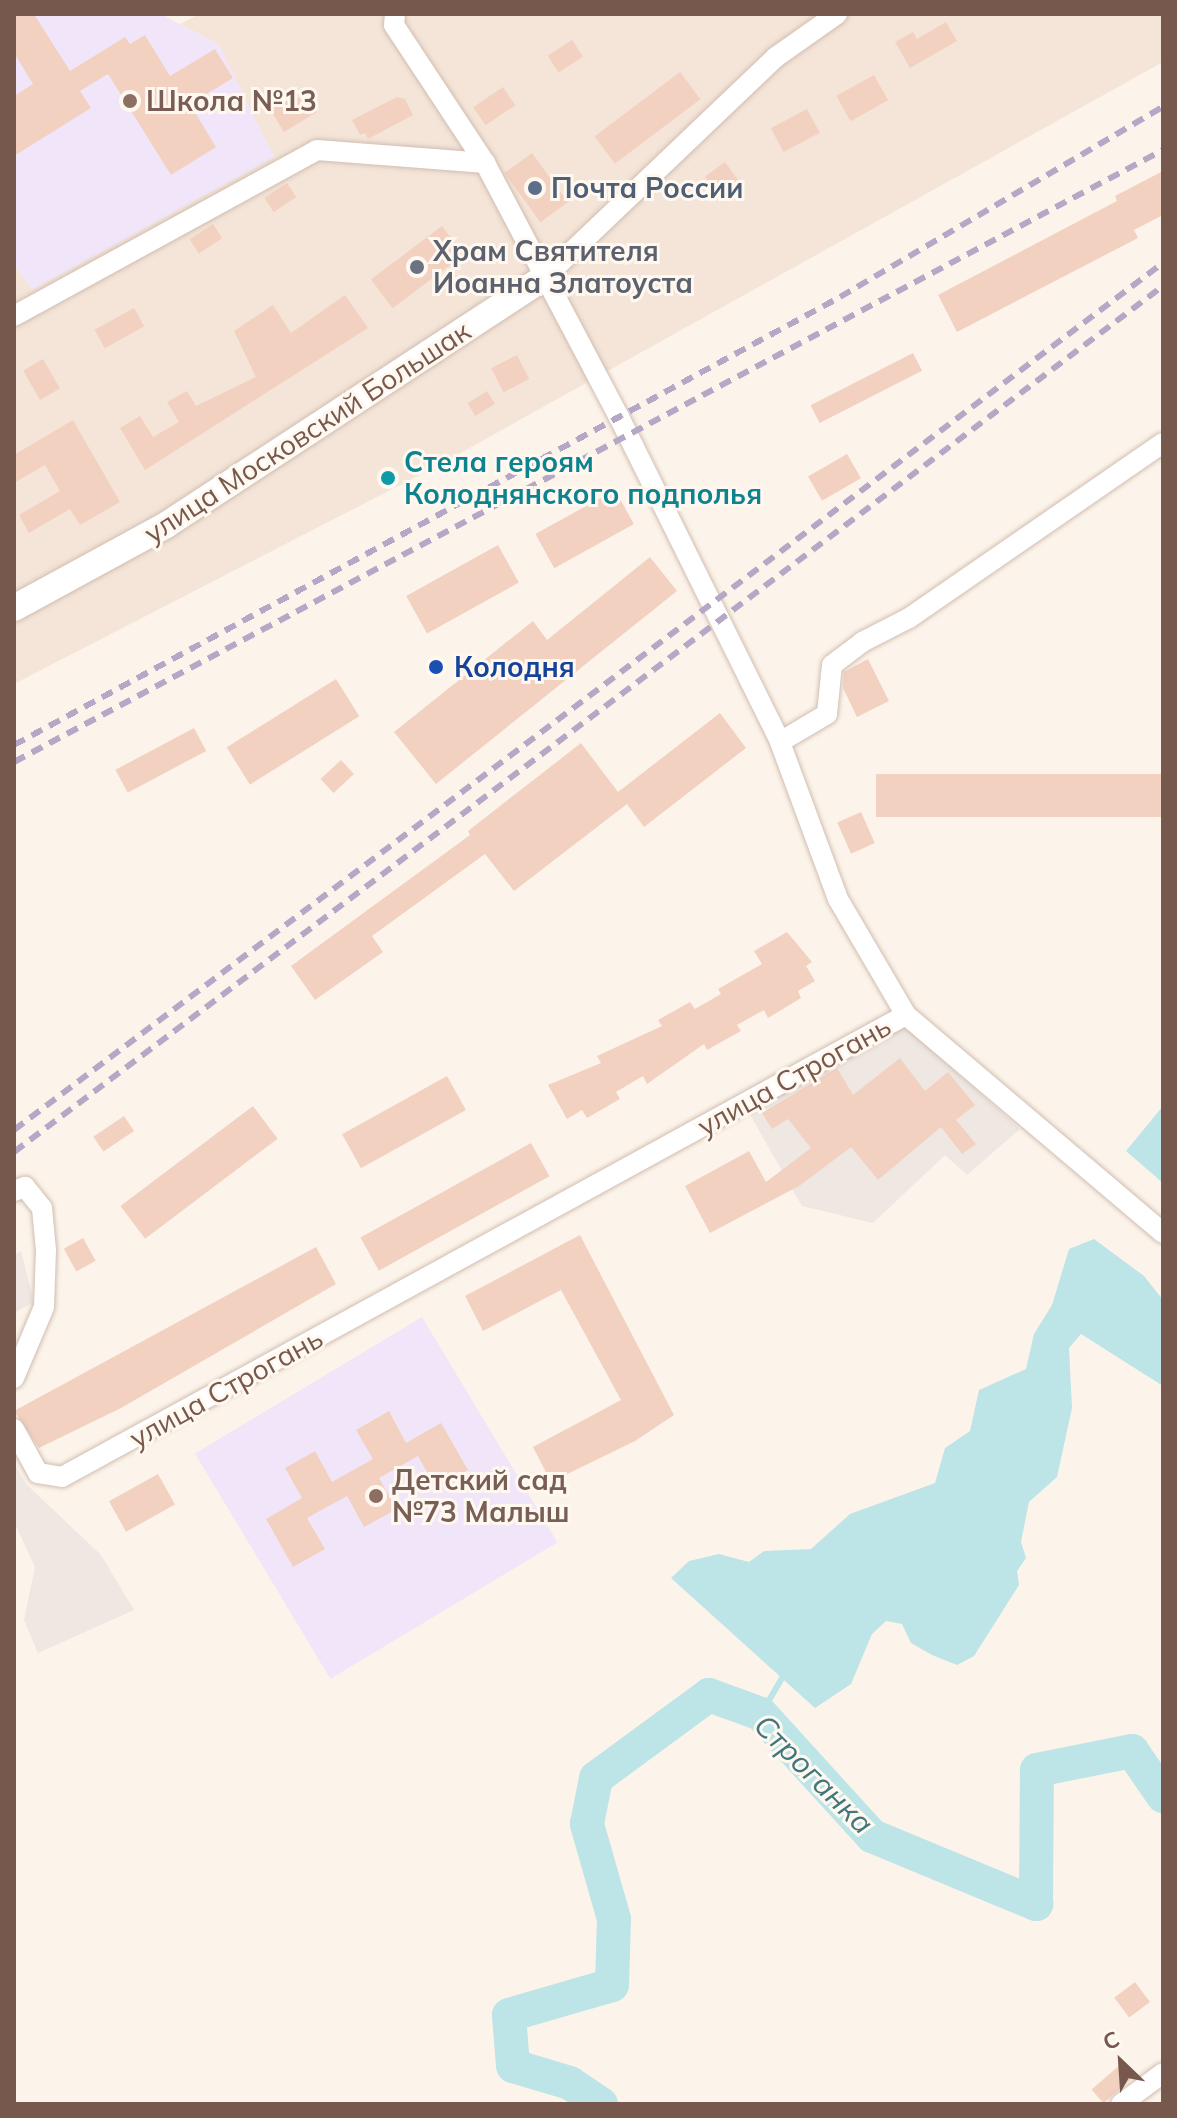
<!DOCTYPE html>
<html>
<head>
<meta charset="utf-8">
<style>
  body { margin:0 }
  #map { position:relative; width:1177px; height:2118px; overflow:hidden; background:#fcf4ea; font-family:Mulish,sans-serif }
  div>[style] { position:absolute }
  .residential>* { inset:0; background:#f4e5d8 }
  .industrial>* { inset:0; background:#eee7e2 }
  .education>* { inset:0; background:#f1e6f9; transform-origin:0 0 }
  .water>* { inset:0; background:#bde4e7 }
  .stream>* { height:6px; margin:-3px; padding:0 3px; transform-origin:3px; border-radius:3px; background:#bde4e7 }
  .river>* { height:34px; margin:-17px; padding:0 17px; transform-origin:17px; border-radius:17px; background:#bde4e7 }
  .building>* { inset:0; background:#f2d1c1; transform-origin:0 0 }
  .roads { filter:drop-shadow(0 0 2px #d1bdb1) drop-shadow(0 0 2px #d1bdb1) }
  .minor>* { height:20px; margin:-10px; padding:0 10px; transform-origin:10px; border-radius:10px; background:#fff }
  .tertiary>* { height:26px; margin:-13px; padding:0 13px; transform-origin:13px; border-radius:13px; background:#fff }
  .rail>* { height:6px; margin-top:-3px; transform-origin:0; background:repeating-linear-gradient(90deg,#b6a7c7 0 12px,transparent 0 20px) }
  .dots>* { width:22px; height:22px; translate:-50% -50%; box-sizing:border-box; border:4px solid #fff8f0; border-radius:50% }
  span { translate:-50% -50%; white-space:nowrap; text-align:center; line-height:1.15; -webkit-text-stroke:6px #fff8f0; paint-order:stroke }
  .education-label { font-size:28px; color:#785e54; font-weight:700 }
  .left { translate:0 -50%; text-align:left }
  .service-label { font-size:28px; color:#4e5e75; font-weight:700 }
  .worship-label { font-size:28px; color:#5b616d; font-weight:700 }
  .street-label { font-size:28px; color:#77584c }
  .culture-label { font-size:28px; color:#0d838f; font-weight:700 }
  .transit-label { font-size:28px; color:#164399; font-weight:700 }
  .water-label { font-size:30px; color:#40777c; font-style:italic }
  .frame { position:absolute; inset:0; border:16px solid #77584c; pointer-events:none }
  .north { position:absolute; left:1081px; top:2022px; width:80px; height:80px; -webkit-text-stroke:6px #fff8f0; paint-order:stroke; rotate:335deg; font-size:22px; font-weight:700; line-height:32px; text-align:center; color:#77584c }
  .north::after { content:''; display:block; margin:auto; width:28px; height:36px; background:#77584c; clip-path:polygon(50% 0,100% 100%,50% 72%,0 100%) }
</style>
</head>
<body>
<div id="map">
  <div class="residential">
    <div style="clip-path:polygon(199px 14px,1163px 14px,1163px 62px,439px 465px,14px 684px,14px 264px,32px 290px,219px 45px,180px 24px)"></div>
  </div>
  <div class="industrial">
    <div style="clip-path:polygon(904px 1025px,1020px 1129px,967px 1175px,945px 1155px,873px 1223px,802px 1206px,748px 1111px)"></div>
    <div style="clip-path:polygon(21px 1251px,34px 1302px,14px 1313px,14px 1255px)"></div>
    <div style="clip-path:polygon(14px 1463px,26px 1484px,101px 1555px,134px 1610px,38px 1653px,24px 1620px,35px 1567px,14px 1522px)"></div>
  </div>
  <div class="education">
    <div style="clip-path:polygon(14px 14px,161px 14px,219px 45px,274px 157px,32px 290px,14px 264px)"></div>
    <div style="left:422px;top:1317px;width:263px;height:265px;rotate:59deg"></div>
  </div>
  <div class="water">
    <div style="clip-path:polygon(1163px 1106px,1163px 1183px,1126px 1151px)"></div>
    <div style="clip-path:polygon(1094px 1239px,1144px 1276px,1163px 1300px,1163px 1386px,1081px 1334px,1069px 1348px,1072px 1408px,1057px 1477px,1029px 1502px,1021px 1542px,1026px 1558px,1017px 1571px,1019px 1585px,974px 1656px,957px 1665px,932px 1655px,911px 1643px,902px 1624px,886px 1621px,872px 1634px,851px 1684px,815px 1708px,671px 1578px,689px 1561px,719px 1554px,749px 1562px,764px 1551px,811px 1549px,850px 1514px,935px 1483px,945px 1448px,970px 1431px,979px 1390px,1026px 1369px,1034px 1334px,1052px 1305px,1069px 1249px)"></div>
  </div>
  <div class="stream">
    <div style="left:761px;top:1714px;width:42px;rotate:-59.7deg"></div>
  </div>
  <div class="river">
    <div style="left:601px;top:2104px;width:37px;rotate:-146deg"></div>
    <div style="left:570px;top:2083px;width:59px;rotate:-163.4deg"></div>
    <div style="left:513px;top:2066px;width:51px;rotate:-94.5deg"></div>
    <div style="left:509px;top:2015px;width:107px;rotate:-16.2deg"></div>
    <div style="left:612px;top:1985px;width:66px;rotate:-88.3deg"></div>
    <div style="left:614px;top:1919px;width:99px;rotate:-105.9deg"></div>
    <div style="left:587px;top:1824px;width:47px;rotate:-78.9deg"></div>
    <div style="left:596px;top:1778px;width:140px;rotate:-36.3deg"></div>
    <div style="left:709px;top:1695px;width:55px;rotate:20.1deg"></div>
    <div style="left:761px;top:1714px;width:165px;rotate:47.7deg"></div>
    <div style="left:872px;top:1836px;width:178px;rotate:22.5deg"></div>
    <div style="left:1036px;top:1904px;width:134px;rotate:-89.6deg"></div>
    <div style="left:1037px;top:1770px;width:97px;rotate:-11.3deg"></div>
    <div style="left:1132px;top:1751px;width:55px;rotate:55.4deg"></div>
  </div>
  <div class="building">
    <div style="clip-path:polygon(14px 14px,34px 14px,70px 71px,125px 37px,130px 44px,145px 35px,170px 76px,215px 49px,233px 78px,190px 104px,216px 147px,171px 175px,108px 74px,80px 91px,91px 108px,14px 156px,14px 96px,33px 84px,14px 53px)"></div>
    <div style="clip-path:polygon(946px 22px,957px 41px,910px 68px,895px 42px,913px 32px,917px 39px)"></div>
    <div style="left:572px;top:40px;width:20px;height:29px;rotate:57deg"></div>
    <div style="left:680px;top:72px;width:34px;height:107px;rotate:53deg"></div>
    <div style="left:874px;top:75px;width:29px;height:43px;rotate:61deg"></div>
    <div style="left:503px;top:87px;width:22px;height:36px;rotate:56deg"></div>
    <div style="clip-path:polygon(306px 93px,317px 112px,284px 132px,268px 106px,284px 96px,289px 104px)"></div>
    <div style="clip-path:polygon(397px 97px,405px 99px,413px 115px,368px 139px,365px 133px,360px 135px,352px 120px)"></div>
    <div style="left:807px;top:109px;width:27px;height:41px;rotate:62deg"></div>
    <div style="left:532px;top:153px;width:61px;height:34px;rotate:54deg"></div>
    <div style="left:725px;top:162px;width:22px;height:25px;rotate:54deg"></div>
    <div style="clip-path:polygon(1163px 171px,1163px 215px,1134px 230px,1138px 238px,957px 332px,938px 295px,1117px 201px,1115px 196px)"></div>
    <div style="left:287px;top:183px;width:17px;height:27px;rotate:57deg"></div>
    <div style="left:213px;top:224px;width:17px;height:28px;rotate:57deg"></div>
    <div style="left:442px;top:226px;width:36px;height:89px;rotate:53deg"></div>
    <div style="clip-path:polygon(345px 295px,368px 328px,145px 470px,120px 428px,140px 416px,153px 437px,179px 422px,167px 402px,187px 391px,196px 406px,256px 377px,234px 331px,273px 305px,291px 333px)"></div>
    <div style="left:134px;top:308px;width:21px;height:45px;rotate:61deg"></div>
    <div style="left:913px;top:353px;width:20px;height:115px;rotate:63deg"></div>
    <div style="left:517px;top:355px;width:27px;height:29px;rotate:63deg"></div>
    <div style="left:43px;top:359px;width:34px;height:23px;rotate:60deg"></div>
    <div style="left:487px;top:391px;width:15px;height:23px;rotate:58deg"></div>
    <div style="clip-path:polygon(73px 420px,120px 502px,80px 525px,70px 509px,29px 533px,19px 515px,60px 491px,45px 465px,14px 483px,14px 455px)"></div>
    <div style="left:847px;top:454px;width:28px;height:45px;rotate:60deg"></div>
    <div style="left:615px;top:490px;width:39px;height:91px;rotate:61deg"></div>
    <div style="left:498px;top:545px;width:43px;height:105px;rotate:61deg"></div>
    <div style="clip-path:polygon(650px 557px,677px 591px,436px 784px,394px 732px,533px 621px,547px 640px)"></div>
    <div style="clip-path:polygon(868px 659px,889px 701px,857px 717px,843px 688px,844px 672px)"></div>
    <div style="left:336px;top:679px;width:44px;height:129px;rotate:58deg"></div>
    <div style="clip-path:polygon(720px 713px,746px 748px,644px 827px,627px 804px,514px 891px,485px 854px,372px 936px,383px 952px,315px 1000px,291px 966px,470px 835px,468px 831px,581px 743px,618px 792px)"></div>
    <div style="left:194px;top:728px;width:26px;height:89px;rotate:62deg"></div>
    <div style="left:341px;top:760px;width:19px;height:28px;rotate:47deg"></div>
    <div style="left:1163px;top:774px;width:43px;height:287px;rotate:90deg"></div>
    <div style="left:861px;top:812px;width:34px;height:26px;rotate:66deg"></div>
    <div style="clip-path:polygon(787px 932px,812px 962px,806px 966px,815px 981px,798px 991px,801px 998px,768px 1018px,764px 1010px,737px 1025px,741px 1031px,707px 1050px,704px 1044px,647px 1084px,643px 1076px,616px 1092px,620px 1099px,587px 1118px,582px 1110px,567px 1119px,548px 1085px,601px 1063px,597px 1056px,662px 1026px,658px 1020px,690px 1002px,695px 1009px,721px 994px,718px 989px,762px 964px,754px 951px)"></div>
    <div style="clip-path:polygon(900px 1058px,925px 1091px,948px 1072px,975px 1105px,956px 1120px,976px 1144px,962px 1154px,941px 1127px,878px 1180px,851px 1147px,799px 1186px,710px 1233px,685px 1186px,749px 1151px,766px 1182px,811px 1148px,788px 1119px,772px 1129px,762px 1113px,837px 1068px,853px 1095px)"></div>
    <div style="left:447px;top:1076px;width:39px;height:120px;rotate:61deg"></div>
    <div style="left:253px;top:1106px;width:41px;height:166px;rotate:53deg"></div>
    <div style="left:124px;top:1116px;width:18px;height:37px;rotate:56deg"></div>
    <div style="left:531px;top:1143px;width:38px;height:195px;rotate:61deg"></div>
    <div style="clip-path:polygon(580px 1235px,674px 1415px,635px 1441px,551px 1482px,533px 1447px,621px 1400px,561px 1290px,483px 1331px,465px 1296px)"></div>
    <div style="left:83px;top:1238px;width:26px;height:22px;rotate:61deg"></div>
    <div style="clip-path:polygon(316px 1247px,336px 1284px,121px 1408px,39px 1448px,14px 1411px)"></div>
    <div style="clip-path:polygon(389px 1411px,406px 1443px,441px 1423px,468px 1470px,436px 1488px,418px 1456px,379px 1478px,397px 1509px,364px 1527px,347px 1496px,307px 1518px,325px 1549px,293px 1567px,266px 1519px,302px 1498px,285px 1468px,315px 1451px,332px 1482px,373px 1459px,356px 1430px)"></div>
    <div style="left:158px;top:1474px;width:35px;height:56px;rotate:61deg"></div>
    <div style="left:1135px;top:1982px;width:25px;height:26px;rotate:53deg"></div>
    <div style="left:1121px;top:2064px;width:18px;height:39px;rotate:49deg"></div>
  </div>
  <div class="roads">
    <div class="minor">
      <div style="left:395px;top:14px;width:11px;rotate:95deg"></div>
      <div style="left:394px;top:25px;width:165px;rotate:56.6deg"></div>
      <div style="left:545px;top:277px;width:319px;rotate:-43.6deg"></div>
      <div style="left:776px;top:57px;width:75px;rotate:-35.2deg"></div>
      <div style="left:14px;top:316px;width:345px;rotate:-28.7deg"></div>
      <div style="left:317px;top:150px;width:169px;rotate:4.4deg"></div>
      <div style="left:485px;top:163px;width:287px;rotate:62.2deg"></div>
      <div style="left:619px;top:417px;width:363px;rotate:63.6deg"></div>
      <div style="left:906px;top:1015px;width:337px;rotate:40.3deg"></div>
      <div style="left:14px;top:1191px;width:12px;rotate:-20deg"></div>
      <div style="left:25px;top:1187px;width:27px;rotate:51deg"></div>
      <div style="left:42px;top:1208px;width:42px;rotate:84.6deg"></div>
      <div style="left:46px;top:1250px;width:57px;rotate:92deg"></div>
      <div style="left:44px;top:1307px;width:77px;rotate:112.9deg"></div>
      <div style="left:14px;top:1429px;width:50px;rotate:61.4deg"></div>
      <div style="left:38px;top:1473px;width:24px;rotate:9deg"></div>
      <div style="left:62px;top:1477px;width:962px;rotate:-28.7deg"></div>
      <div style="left:906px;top:1015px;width:134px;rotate:-120.4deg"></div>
      <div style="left:838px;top:899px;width:167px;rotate:-110.3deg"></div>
      <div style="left:780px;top:742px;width:55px;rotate:-30.8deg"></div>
      <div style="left:827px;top:714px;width:49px;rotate:-84.2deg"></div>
      <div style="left:832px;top:665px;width:38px;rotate:-37deg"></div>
      <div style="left:862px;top:642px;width:53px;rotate:-27.1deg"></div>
      <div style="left:909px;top:618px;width:308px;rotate:-34.6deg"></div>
      <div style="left:1121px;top:2104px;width:52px;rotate:-36.4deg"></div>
    </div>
    <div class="tertiary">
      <div style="left:14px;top:608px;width:173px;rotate:-28.6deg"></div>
      <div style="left:166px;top:525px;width:453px;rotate:-33.2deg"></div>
    </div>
  </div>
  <div class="rail">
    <div style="left:14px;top:745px;width:940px;rotate:-28.47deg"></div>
    <div style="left:840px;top:297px;width:375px;rotate:-30.5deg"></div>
    <div style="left:14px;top:762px;width:1302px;rotate:-28.04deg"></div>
    <div style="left:14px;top:1130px;width:1439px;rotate:-37.04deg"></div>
    <div style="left:14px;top:1152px;width:1439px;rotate:-37.01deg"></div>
  </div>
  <div class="dots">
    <div style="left:130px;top:101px;background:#8d6e63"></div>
    <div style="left:535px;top:188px;background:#5c6f8a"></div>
    <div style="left:417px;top:267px;background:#6b7280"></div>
    <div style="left:388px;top:478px;background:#0f9aa8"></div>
    <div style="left:436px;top:667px;background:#1a4fb4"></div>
    <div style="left:376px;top:1496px;background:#8d6e63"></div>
  </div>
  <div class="education-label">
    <span class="left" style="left:146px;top:101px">Школа №13</span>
    <span class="left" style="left:392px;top:1496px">Детский сад<br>№73 Малыш</span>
  </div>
  <div class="service-label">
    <span class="left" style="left:551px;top:188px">Почта России</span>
  </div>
  <div class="worship-label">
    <span class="left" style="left:433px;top:267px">Храм Святителя<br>Иоанна Златоуста</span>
  </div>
  <div class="street-label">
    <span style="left:307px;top:432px;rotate:-33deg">улица Московский Большак</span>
    <span style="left:794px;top:1076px;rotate:-29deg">улица Строгань</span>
    <span style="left:226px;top:1388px;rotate:-29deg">улица Строгань</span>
  </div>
  <div class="culture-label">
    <span class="left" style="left:404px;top:478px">Стела героям<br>Колоднянского подполья</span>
  </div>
  <div class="transit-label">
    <span class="left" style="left:454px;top:667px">Колодня</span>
  </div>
  <div class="water-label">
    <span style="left:814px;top:1774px;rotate:45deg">Строганка</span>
  </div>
  <div class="frame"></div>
  <div class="north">С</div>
</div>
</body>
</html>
